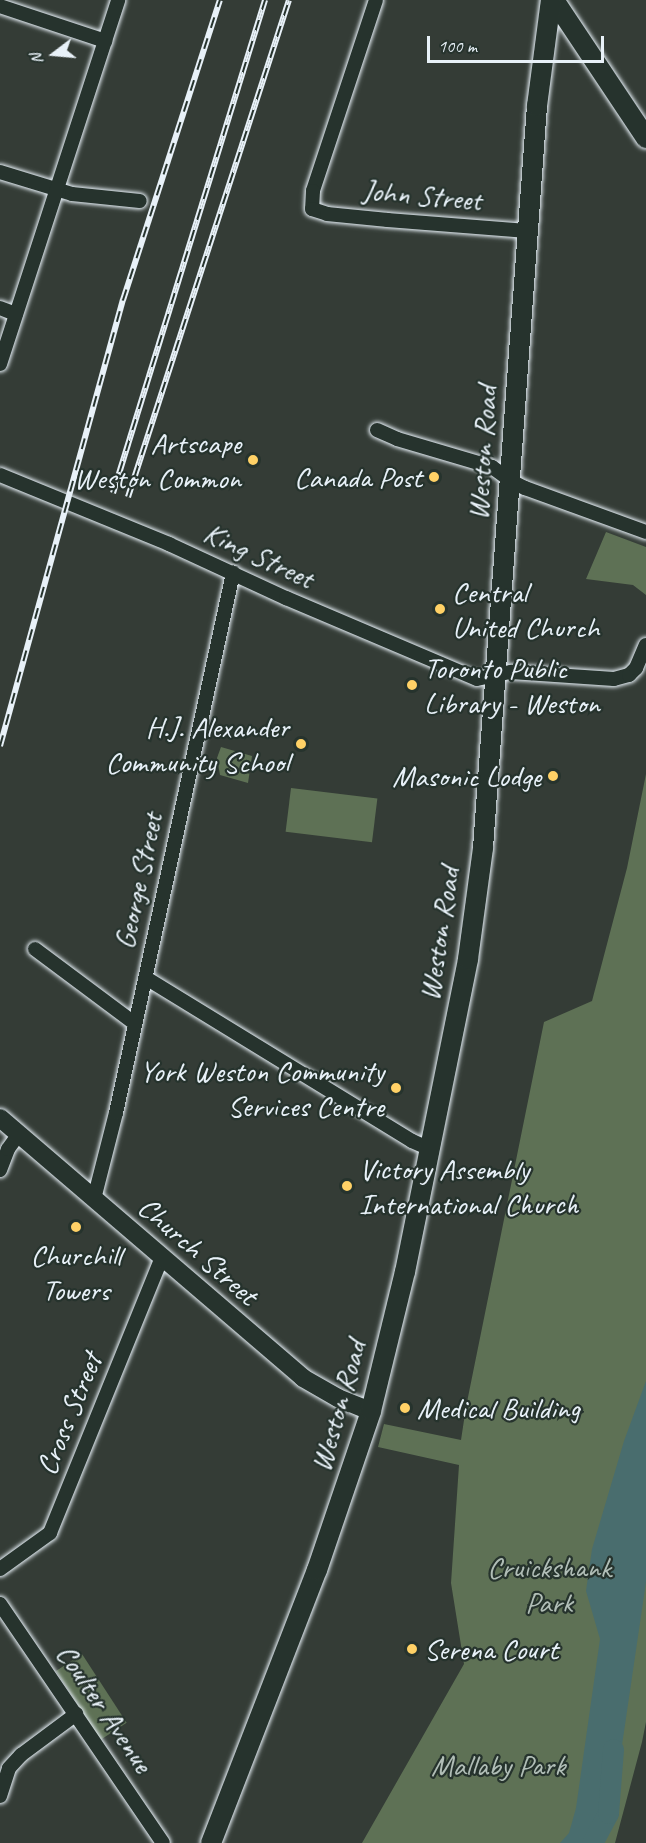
<!DOCTYPE html>
<html>
<head>
<meta charset="utf-8">
<style>
  body { margin:0 }
  #map { position:relative; width:646px; height:1843px; overflow:hidden; background:#343c36; font-family:Caveat,sans-serif }
  div>[style] { position:absolute }
  .green>* { inset:0; background:#5e7155; transform-origin:0 0 }
  .water>* { inset:0; background:#496d6e }
  .river>* { height:21px; margin:-10.5px; padding:0 10.5px; transform-origin:10.5px; border-radius:10.5px; background:#496d6e }
  .roads { filter:drop-shadow(0 0 2px #e8f1f8) drop-shadow(0 0 2px #e8f1f8) }
  .minor>* { height:14px; margin:-7px; padding:0 7px; transform-origin:7px; border-radius:7px; background:#26332d }
  .tertiary>* { height:18px; margin:-9px; padding:0 9px; transform-origin:9px; border-radius:9px; background:#26332d }
  .secondary>* { height:20px; margin:-10px; padding:0 10px; transform-origin:10px; border-radius:10px; background:#26332d }
  .rail>* { height:6px; margin-top:-3px; transform-origin:0; background:repeating-linear-gradient(90deg,#26332d 0 11px,#e8f1f8 0 22px); box-sizing:border-box; border-block:2px solid #e8f1f8 }
  .dots>* { width:16px; height:16px; translate:-50% -50%; box-sizing:border-box; border:3px solid #26332d; border-radius:50% }
  span { translate:-50% -50%; white-space:nowrap; text-align:center; line-height:1.15; -webkit-text-stroke:4.5px #26332d; paint-order:stroke }
  .street-label { font-size:30px; color:#e8f1f8 }
  .poi-label { font-size:30px; color:#e8f1f8 }
  .right { translate:-100% -50%; text-align:right }
  .left { translate:0 -50%; text-align:left }
  .park-label { font-size:30px; color:#b1beb7 }
  .north { position:absolute; left:24px; top:24px; width:60px; height:60px; -webkit-text-stroke:4px #26332d; paint-order:stroke; rotate:254deg; font-size:16px; font-weight:700; line-height:24px; text-align:center; color:#e8f1f8 }
  .north::after { content:''; display:block; margin:auto; width:21px; height:27px; background:#e8f1f8; clip-path:polygon(50% 0,100% 100%,50% 72%,0 100%) }
  .scale { position:absolute; left:427px; top:36px; width:177px; height:27px; box-sizing:border-box; border:3px solid #e8f1f8; border-top:0; padding-left:8px; font-size:18px; line-height:21px; white-space:nowrap; color:#e8f1f8; -webkit-text-stroke:4px #26332d; paint-order:stroke }
</style>
</head>
<body>
<div id="map">
  <div class="green">
    <div style="clip-path:polygon(606px 532px,646px 547px,646px 595px,633px 585px,586px 579px)"></div>
    <div style="clip-path:polygon(221px 747px,252px 756px,248px 783px,220px 775px,217px 758px)"></div>
    <div style="clip-path:polygon(646px 774px,646px 1722px,642px 1742px,615px 1843px,362px 1843px,464px 1664px,451px 1583px,459px 1465px,378px 1447px,384px 1424px,461px 1440px,466px 1407px,544px 1022px,592px 1001px,627px 868px)"></div>
    <div style="left:291px;top:788px;width:87px;height:44px;rotate:7deg"></div>
    <div style="left:82px;top:1654px;width:82px;height:31px;rotate:57deg"></div>
  </div>
  <div class="water">
    <div style="clip-path:polygon(646px 1381px,646px 1582px,621px 1752px,609px 1786px,597px 1843px,560px 1843px,569px 1833px,576px 1808px,600px 1639px,586px 1591px,592px 1549px,624px 1441px)"></div>
  </div>
  <div class="river">
    <div style="left:592px;top:1843px;width:34px;rotate:-62deg"></div>
    <div style="left:608px;top:1813px;width:64px;rotate:-85.5deg"></div>
  </div>
  <div class="roads">
    <div class="minor">
      <div style="left:376px;top:0;width:201px;rotate:108.3deg"></div>
      <div style="left:313px;top:191px;width:18px;rotate:93deg"></div>
      <div style="left:312px;top:209px;width:16px;rotate:18deg"></div>
      <div style="left:327px;top:214px;width:61px;rotate:5.6deg"></div>
      <div style="left:388px;top:220px;width:139px;rotate:4.5deg"></div>
      <div style="left:0;top:6px;width:111px;rotate:18.4deg"></div>
      <div style="left:0;top:172px;width:75px;rotate:17deg"></div>
      <div style="left:72px;top:194px;width:68px;rotate:5.9deg"></div>
      <div style="left:0;top:308px;width:17px;rotate:21deg"></div>
      <div style="left:0;top:364px;width:383px;rotate:-72deg"></div>
      <div style="left:377px;top:430px;width:22px;rotate:24deg"></div>
      <div style="left:397px;top:439px;width:99px;rotate:16.4deg"></div>
      <div style="left:492px;top:467px;width:24px;rotate:36deg"></div>
      <div style="left:511px;top:481px;width:16px;rotate:27deg"></div>
      <div style="left:525px;top:488px;width:129px;rotate:20deg"></div>
      <div style="left:0;top:475px;width:183px;rotate:22.2deg"></div>
      <div style="left:169px;top:544px;width:129px;rotate:24.8deg"></div>
      <div style="left:286px;top:598px;width:207px;rotate:23deg"></div>
      <div style="left:477px;top:679px;width:35px;rotate:-12deg"></div>
      <div style="left:511px;top:672px;width:103px;rotate:3.9deg"></div>
      <div style="left:614px;top:679px;width:16px;rotate:-15deg"></div>
      <div style="left:629px;top:675px;width:10px;rotate:-45deg"></div>
      <div style="left:636px;top:668px;width:25px;rotate:-67deg"></div>
      <div style="left:35px;top:949px;width:124px;rotate:36.8deg"></div>
      <div style="left:146px;top:978px;width:312px;rotate:31.5deg"></div>
      <div style="left:412px;top:1141px;width:17px;rotate:24deg"></div>
      <div style="left:0;top:1170px;width:22px;rotate:-69deg"></div>
      <div style="left:8px;top:1149px;width:19px;rotate:-54deg"></div>
      <div style="left:94px;top:1199px;width:89px;rotate:-75.7deg"></div>
      <div style="left:116px;top:1113px;width:553px;rotate:-77.77deg"></div>
      <div style="left:0;top:1569px;width:62px;rotate:-35.8deg"></div>
      <div style="left:50px;top:1533px;width:298px;rotate:-67.9deg"></div>
      <div style="left:0;top:1604px;width:289px;rotate:55.7deg"></div>
      <div style="left:0;top:1796px;width:29px;rotate:-72deg"></div>
      <div style="left:9px;top:1768px;width:18px;rotate:-47deg"></div>
      <div style="left:21px;top:1755px;width:69px;rotate:-36.7deg"></div>
    </div>
    <div class="tertiary">
      <div style="left:0;top:1118px;width:399px;rotate:40.6deg"></div>
      <div style="left:303px;top:1378px;width:40px;rotate:29.7deg"></div>
      <div style="left:338px;top:1398px;width:35px;rotate:22deg"></div>
    </div>
    <div class="secondary">
      <div style="left:554px;top:0;width:166px;rotate:56.3deg"></div>
      <div style="left:211px;top:1843px;width:293px;rotate:-68.8deg"></div>
      <div style="left:317px;top:1570px;width:168px;rotate:-71.2deg"></div>
      <div style="left:371px;top:1411px;width:143px;rotate:-76.3deg"></div>
      <div style="left:405px;top:1272px;width:319px;rotate:-78.6deg"></div>
      <div style="left:468px;top:959px;width:112px;rotate:-82.3deg"></div>
      <div style="left:483px;top:848px;width:744px;rotate:-85.84deg"></div>
      <div style="left:537px;top:106px;width:107px;rotate:-82.5deg"></div>
    </div>
  </div>
  <div class="rail">
    <div style="left:113px;top:493px;width:516px;rotate:-72.86deg"></div>
    <div style="left:128px;top:497px;width:522px;rotate:-72.05deg"></div>
    <div style="left:0;top:746px;width:463px;rotate:-74.6deg"></div>
    <div style="left:123px;top:300px;width:315px;rotate:-72.1deg"></div>
  </div>
  <div class="dots">
    <div style="left:253px;top:460px;background:#ffd166"></div>
    <div style="left:434px;top:477px;background:#ffd166"></div>
    <div style="left:440px;top:609px;background:#ffd166"></div>
    <div style="left:412px;top:685px;background:#ffd166"></div>
    <div style="left:301px;top:744px;background:#ffd166"></div>
    <div style="left:553px;top:776px;background:#ffd166"></div>
    <div style="left:396px;top:1088px;background:#ffd166"></div>
    <div style="left:347px;top:1186px;background:#ffd166"></div>
    <div style="left:76px;top:1227px;background:#ffd166"></div>
    <div style="left:405px;top:1408px;background:#ffd166"></div>
    <div style="left:412px;top:1649px;background:#ffd166"></div>
  </div>
  <div class="street-label">
    <span style="left:422px;top:195px;rotate:5deg">John Street</span>
    <span style="left:482px;top:453px;rotate:-86deg">Weston Road</span>
    <span style="left:259px;top:555px;rotate:25deg">King Street</span>
    <span style="left:138px;top:881px;rotate:-78deg">George Street</span>
    <span style="left:439px;top:934px;rotate:-81deg">Weston Road</span>
    <span style="left:198px;top:1251px;rotate:41deg">Church Street</span>
    <span style="left:338px;top:1406px;rotate:-74deg">Weston Road</span>
    <span style="left:69px;top:1414px;rotate:-68deg">Cross Street</span>
    <span style="left:105px;top:1708px;rotate:56deg">Coulter Avenue</span>
  </div>
  <div class="poi-label">
    <span class="right" style="left:241px;top:460px">Artscape<br>Weston Common</span>
    <span class="right" style="left:422px;top:477px">Canada Post</span>
    <span class="left" style="left:452px;top:609px">Central<br>United Church</span>
    <span class="left" style="left:424px;top:685px">Toronto Public<br>Library - Weston</span>
    <span class="right" style="left:289px;top:744px">H.J. Alexander<br>Community School</span>
    <span class="right" style="left:541px;top:776px">Masonic Lodge</span>
    <span class="right" style="left:384px;top:1088px">York Weston Community<br>Services Centre</span>
    <span class="left" style="left:359px;top:1186px">Victory Assembly<br>International Church</span>
    <span style="left:76px;top:1272px">Churchill<br>Towers</span>
    <span class="left" style="left:417px;top:1408px">Medical Building</span>
    <span class="left" style="left:424px;top:1649px">Serena Court</span>
  </div>
  <div class="park-label">
    <span style="left:549px;top:1584px">Cruickshank<br>Park</span>
    <span style="left:498px;top:1765px">Mallaby Park</span>
  </div>
  <div class="north">N</div>
  <div class="scale">100 m</div>
</div>
</body>
</html>
